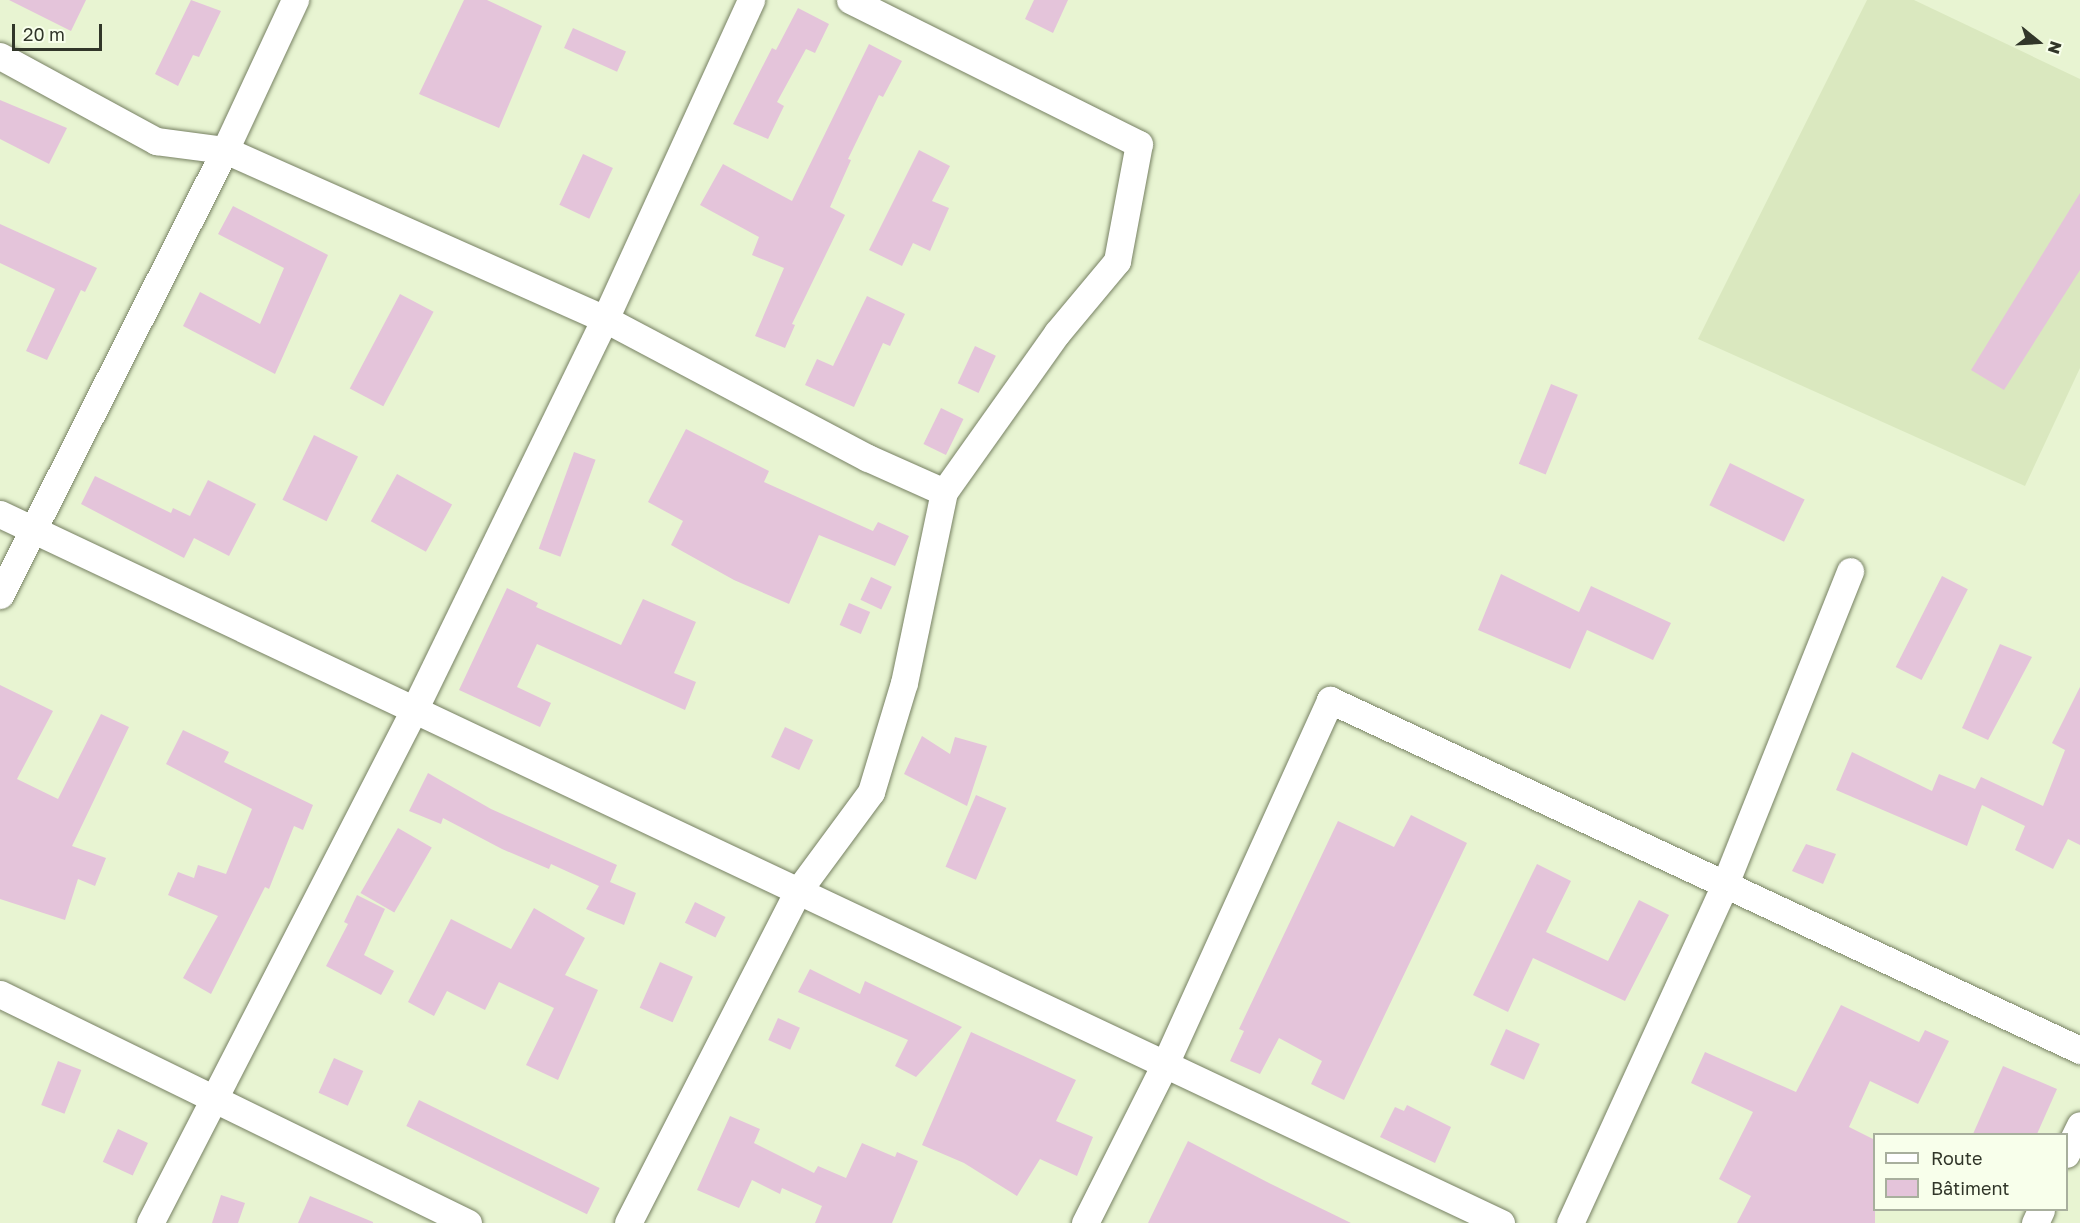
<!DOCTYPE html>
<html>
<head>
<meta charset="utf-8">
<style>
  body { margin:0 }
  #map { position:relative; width:2080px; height:1223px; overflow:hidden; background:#e8f4d2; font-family:"Golos Text",sans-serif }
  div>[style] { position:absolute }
  .built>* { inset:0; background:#dae8bf }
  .building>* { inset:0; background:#e4c4da; transform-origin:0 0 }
  .roads { filter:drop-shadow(0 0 2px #778163) drop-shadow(0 0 2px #778163) }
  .street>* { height:27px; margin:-13.5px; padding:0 13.5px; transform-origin:13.5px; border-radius:13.5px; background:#fff }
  span { translate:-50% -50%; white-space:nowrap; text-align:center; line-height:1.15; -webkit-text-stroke:4.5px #f8ffeb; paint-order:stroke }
  .legend { position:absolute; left:1873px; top:1133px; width:195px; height:78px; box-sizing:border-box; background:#f8ffeb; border:2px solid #a8af9d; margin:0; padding:8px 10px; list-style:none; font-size:18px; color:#313629 }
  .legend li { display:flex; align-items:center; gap:12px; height:30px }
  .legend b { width:30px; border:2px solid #a8af9d }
  .north { position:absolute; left:2008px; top:12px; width:60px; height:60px; -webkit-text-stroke:4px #f8ffeb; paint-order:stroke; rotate:108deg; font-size:16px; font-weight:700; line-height:24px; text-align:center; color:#313629 }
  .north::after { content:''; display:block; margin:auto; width:21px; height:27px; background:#313629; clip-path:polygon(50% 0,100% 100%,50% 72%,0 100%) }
  .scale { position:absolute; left:12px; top:24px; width:90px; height:27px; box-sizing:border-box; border:3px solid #313629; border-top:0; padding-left:8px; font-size:18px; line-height:21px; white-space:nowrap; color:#313629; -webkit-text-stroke:4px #f8ffeb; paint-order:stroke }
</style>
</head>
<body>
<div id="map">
  <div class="built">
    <div style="clip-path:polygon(1867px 0,1914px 0,2080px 79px,2080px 368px,2025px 486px,1698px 339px)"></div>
  </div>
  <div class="building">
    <div style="clip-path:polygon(9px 0,86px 0,71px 31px)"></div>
    <div style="clip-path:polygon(191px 0,221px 11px,199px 57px,193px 55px,178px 86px,155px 74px)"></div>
    <div style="clip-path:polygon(464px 0,487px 0,542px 26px,499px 128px,419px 94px)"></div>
    <div style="clip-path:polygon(1034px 0,1068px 0,1053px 33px,1025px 19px)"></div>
    <div style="clip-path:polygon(798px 8px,829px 24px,815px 53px,806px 49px,777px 102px,784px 106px,768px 139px,733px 124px,772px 48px,776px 50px)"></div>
    <div style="left:573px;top:28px;width:58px;height:22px;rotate:24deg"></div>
    <div style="clip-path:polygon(869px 44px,902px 61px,883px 97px,879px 95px,848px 159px,851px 160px,830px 207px,845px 215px,792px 324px,795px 325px,785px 348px,755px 336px,784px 268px,752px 255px,759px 237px,700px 205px,723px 164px,792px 201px)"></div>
    <div style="clip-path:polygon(0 100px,67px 128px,49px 164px,0 139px)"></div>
    <div style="clip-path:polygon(919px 150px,950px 166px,932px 201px,949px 208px,930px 251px,913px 243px,902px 266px,869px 250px)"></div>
    <div style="left:583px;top:154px;width:33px;height:56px;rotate:25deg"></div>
    <div style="clip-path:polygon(2080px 193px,2080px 270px,2004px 390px,1971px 370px)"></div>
    <div style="clip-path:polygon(233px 206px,328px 255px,275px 374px,183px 326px,200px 292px,260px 324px,284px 268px,218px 234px)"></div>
    <div style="clip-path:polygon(0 224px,97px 268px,85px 292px,81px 290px,47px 360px,26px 351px,55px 289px,0 263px)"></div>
    <div style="left:400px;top:294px;width:38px;height:107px;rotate:28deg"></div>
    <div style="clip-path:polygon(867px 296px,905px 314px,890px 346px,883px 343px,854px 407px,805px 385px,817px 359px,833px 366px)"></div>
    <div style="left:975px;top:346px;width:23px;height:41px;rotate:25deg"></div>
    <div style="left:1551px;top:384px;width:29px;height:86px;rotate:22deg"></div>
    <div style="left:941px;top:408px;width:25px;height:40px;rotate:26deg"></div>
    <div style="clip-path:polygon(686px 429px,769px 471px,764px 482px,873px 531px,878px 522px,909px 536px,895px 566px,819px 535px,789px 604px,734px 580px,671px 545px,683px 521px,648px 502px)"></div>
    <div style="left:314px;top:435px;width:49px;height:72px;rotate:26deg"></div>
    <div style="left:574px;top:452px;width:23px;height:103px;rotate:20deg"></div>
    <div style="left:1730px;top:463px;width:83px;height:47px;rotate:26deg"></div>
    <div style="left:397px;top:474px;width:63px;height:54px;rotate:29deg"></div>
    <div style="clip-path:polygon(95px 476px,171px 513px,173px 508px,190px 516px,208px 480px,256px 504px,229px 556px,194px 538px,184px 558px,81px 504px)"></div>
    <div style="clip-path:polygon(1501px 574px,1579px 612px,1591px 586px,1671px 623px,1653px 660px,1587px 630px,1570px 669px,1478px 630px)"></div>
    <div style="left:1942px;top:576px;width:29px;height:102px;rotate:27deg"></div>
    <div style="left:871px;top:577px;width:23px;height:25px;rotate:25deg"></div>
    <div style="clip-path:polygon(507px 588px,538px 603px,536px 607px,621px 645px,643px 599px,696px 622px,674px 673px,696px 682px,685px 710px,537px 644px,517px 687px,551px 703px,540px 727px,459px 690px)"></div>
    <div style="left:849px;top:603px;width:23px;height:24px;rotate:23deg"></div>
    <div style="clip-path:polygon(2000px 644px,2032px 657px,1988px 740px,1962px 728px)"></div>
    <div style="clip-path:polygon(0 685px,53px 711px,17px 779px,58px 799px,101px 714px,129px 727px,72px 846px,106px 858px,95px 886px,78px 879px,65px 920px,0 899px)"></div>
    <div style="clip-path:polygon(2080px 687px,2080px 845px,2068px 839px,2053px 869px,2015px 850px,2025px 826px,1982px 805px,1967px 846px,1836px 790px,1852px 752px,1932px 791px,1939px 774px,1975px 789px,1981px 777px,2043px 806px,2065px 750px,2052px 743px)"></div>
    <div style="left:785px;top:727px;width:31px;height:33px;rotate:25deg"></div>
    <div style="clip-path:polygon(183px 730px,229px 752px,224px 762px,313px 805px,303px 830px,294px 826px,269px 889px,265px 887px,211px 994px,183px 978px,218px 916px,168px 895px,178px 872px,194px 878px,198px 865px,226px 874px,252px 809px,166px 764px)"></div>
    <div style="clip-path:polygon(922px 736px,950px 754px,955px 737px,987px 746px,967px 806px,904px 774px)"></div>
    <div style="clip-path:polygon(428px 773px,491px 809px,617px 865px,610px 882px,636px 893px,624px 925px,586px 909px,599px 886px,551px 864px,549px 869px,502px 849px,443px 818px,441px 824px,409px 811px)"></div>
    <div style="left:976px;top:795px;width:33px;height:78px;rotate:23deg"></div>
    <div style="clip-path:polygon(1411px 815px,1467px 843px,1344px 1100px,1311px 1084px,1322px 1061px,1279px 1038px,1260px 1074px,1230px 1061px,1244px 1031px,1239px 1029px,1338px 821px,1394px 847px)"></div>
    <div style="left:398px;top:828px;width:39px;height:75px;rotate:30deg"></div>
    <div style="clip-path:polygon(1806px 844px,1836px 854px,1823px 884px,1792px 871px)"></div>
    <div style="clip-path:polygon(1537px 864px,1571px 881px,1546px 932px,1608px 961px,1639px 900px,1669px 915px,1625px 1001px,1533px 958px,1508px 1012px,1473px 995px)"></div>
    <div style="clip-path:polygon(357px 895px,385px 909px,364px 955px,394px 971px,381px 995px,326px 966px,348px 924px,344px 922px)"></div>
    <div style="left:695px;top:902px;width:34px;height:23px;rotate:26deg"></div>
    <div style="clip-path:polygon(534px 908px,585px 938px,565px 975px,598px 990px,558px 1080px,526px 1065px,554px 1008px,499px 982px,485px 1010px,447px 991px,434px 1016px,408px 1002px,451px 919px,511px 949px)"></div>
    <div style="left:660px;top:962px;width:36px;height:50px;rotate:24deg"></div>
    <div style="clip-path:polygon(810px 969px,860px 994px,865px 981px,962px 1027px,916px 1077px,895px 1066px,908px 1040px,798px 992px)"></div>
    <div style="clip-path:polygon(1841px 1005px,1919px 1042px,1925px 1030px,1949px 1041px,1918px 1104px,1870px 1081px,1849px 1127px,1875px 1140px,1875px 1223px,1737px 1223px,1751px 1196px,1719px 1179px,1753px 1112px,1691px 1083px,1705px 1052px,1796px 1092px)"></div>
    <div style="left:778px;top:1018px;width:24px;height:24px;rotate:24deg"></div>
    <div style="left:1506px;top:1029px;width:37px;height:39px;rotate:24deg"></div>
    <div style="clip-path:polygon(971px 1032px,1076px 1080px,1056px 1121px,1093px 1137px,1077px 1176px,1040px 1159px,1017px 1196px,964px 1163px,922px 1145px)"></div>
    <div style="left:334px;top:1058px;width:32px;height:38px;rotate:24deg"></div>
    <div style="left:58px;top:1061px;width:25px;height:47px;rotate:21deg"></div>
    <div style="clip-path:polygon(2003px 1066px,2057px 1089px,2037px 1134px,1973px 1134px)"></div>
    <div style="left:419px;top:1100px;width:201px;height:29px;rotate:26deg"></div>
    <div style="clip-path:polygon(1407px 1105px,1451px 1127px,1435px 1163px,1380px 1137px,1395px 1107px,1404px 1111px)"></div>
    <div style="clip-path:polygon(730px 1116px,760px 1129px,754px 1143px,814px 1173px,818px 1166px,846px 1178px,862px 1143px,895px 1157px,897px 1152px,918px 1161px,892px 1223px,815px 1223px,822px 1206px,782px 1188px,780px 1194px,752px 1180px,739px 1208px,697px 1190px)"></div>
    <div style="left:118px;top:1129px;width:33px;height:36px;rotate:25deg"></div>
    <div style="clip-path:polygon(1188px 1141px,1269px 1183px,1351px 1223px,1148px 1223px)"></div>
    <div style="clip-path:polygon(221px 1195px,245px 1203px,238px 1223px,212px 1223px)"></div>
    <div style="clip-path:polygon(310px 1196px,373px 1222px,373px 1223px,298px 1223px)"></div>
  </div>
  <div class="roads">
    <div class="street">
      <div style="left:0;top:56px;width:178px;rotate:28.6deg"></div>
      <div style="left:156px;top:141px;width:70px;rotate:7.4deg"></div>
      <div style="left:225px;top:150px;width:416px;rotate:24deg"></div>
      <div style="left:605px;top:319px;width:297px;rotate:27.9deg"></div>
      <div style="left:868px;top:458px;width:83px;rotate:24.1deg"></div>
      <div style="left:0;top:514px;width:1660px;rotate:25.28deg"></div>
      <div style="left:0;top:595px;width:499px;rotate:-63.2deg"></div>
      <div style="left:225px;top:150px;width:166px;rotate:-65deg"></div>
      <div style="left:0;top:994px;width:521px;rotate:26.07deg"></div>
      <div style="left:2066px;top:1154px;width:32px;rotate:-64deg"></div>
      <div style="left:150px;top:1223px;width:577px;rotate:-62.77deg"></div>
      <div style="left:414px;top:710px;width:435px;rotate:-64deg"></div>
      <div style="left:605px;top:319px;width:351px;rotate:-65.4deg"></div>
      <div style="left:628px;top:1223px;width:373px;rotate:-62.9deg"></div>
      <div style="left:798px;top:891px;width:123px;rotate:-53.6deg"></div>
      <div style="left:871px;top:792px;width:114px;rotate:-73.2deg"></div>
      <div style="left:904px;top:683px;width:195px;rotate:-78.2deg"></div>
      <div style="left:944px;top:492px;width:195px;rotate:-54.6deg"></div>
      <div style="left:1057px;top:333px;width:94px;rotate:-50.2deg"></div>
      <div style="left:1117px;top:261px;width:119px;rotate:-79.4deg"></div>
      <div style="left:1139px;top:144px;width:323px;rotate:-153.5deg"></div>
      <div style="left:1085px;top:1223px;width:178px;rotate:-63.3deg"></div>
      <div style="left:1165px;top:1064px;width:400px;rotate:-65.6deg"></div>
      <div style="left:1330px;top:700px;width:828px;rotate:25.02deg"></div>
      <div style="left:1570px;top:1223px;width:373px;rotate:-65.4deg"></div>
      <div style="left:1725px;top:884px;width:337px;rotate:-68.2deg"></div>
      <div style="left:2035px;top:1223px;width:14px;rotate:-65deg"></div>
    </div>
  </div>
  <ul class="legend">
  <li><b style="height:8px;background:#fff"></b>Route</li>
  <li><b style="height:16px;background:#e4c4da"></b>Bâtiment</li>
  </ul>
  <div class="north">N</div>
  <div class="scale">20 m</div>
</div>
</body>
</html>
